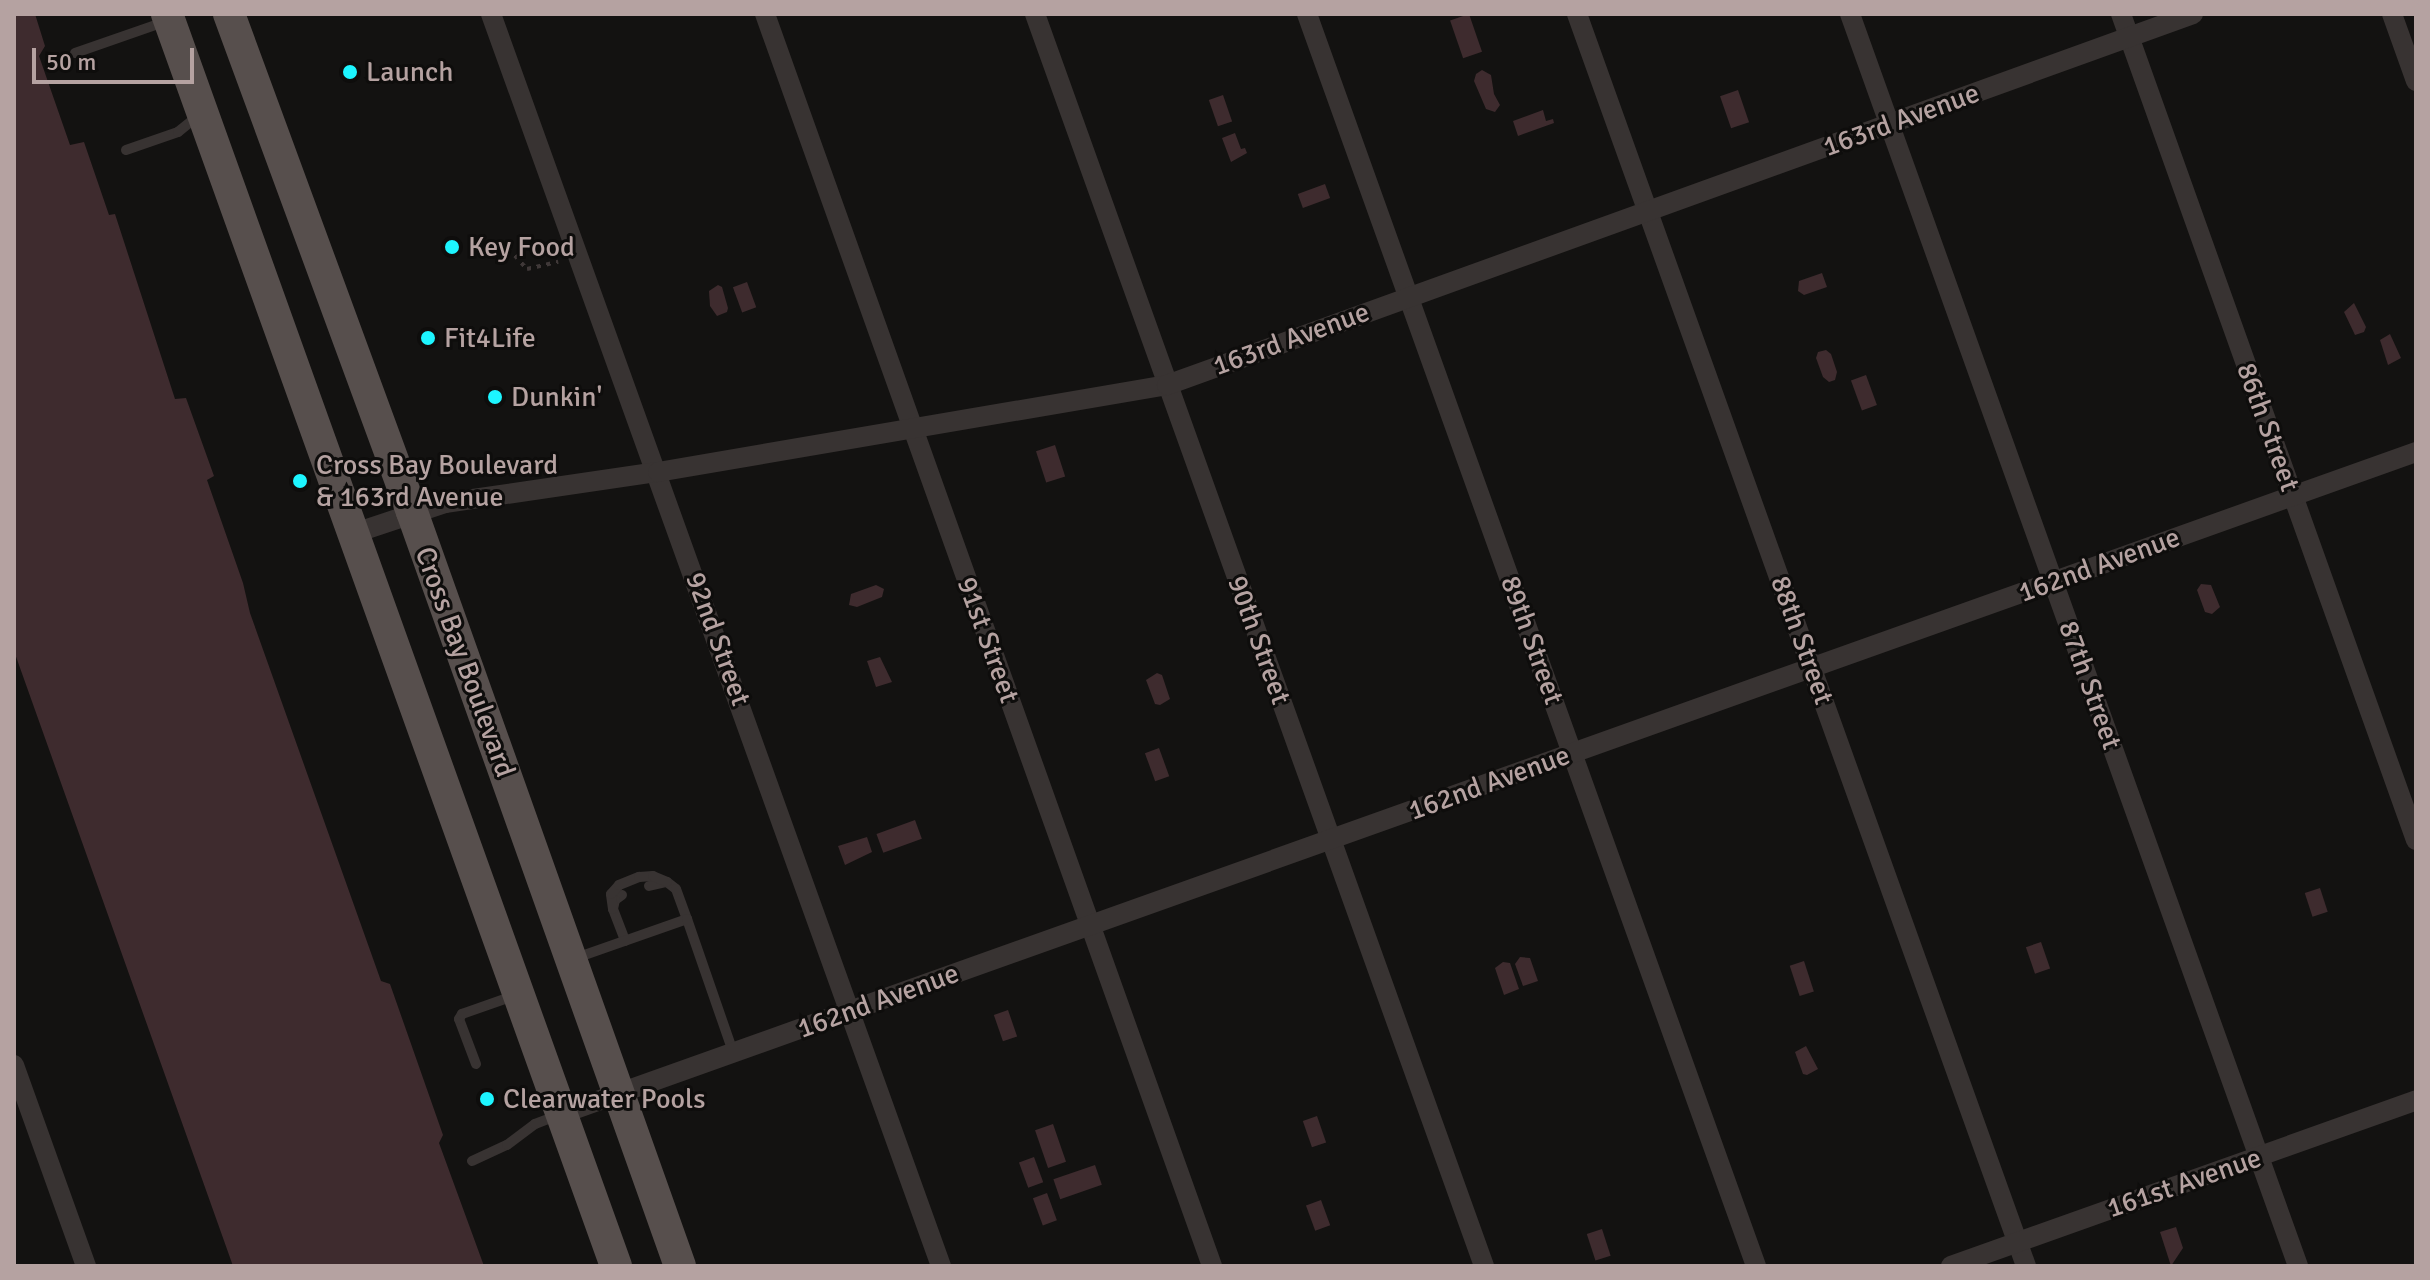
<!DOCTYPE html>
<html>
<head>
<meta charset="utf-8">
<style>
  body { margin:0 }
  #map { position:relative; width:2430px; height:1280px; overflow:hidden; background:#131211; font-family:Signika,sans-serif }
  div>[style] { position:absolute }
  .water>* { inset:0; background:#3e2b2e; transform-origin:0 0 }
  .path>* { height:4px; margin-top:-2px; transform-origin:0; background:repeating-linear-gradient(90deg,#3f3838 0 4px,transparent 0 10px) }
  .lane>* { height:10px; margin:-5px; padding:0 5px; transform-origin:5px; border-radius:5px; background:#383332 }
  .street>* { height:20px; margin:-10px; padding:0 10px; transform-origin:10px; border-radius:10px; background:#383332 }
  .primary>* { height:32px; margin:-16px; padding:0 16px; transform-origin:16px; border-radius:16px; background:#574f4d }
  .dots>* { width:22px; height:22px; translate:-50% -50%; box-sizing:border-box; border:4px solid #0e0d0c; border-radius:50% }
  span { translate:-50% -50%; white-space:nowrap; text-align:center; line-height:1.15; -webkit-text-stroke:6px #0e0d0c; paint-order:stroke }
  .poi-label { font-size:28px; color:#b5a2a1 }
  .left { translate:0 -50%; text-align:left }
  .street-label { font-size:28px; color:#b5a2a1 }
  .frame { position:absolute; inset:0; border:16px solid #b5a2a1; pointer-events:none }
  .scale { position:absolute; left:32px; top:48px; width:162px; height:36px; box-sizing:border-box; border:4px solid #b5a2a1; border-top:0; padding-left:10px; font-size:24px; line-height:28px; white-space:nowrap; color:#b5a2a1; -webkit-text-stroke:6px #0e0d0c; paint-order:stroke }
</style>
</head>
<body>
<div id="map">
  <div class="water">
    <div style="clip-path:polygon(14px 14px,35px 14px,45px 46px,39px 56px,70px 145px,84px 142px,109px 215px,115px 214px,175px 399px,186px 398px,214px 476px,207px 480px,243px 583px,250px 613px,381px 981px,390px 984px,443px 1135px,439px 1143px,484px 1266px,233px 1266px,14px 651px)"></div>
    <div style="left:1469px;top:14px;width:40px;height:20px;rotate:71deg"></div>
    <div style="clip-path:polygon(1482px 70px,1491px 75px,1494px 94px,1500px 105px,1495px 112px,1486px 109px,1474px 81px,1476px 74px)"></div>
    <div style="left:1738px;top:90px;width:34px;height:19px;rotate:71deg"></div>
    <div style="left:1223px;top:95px;width:28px;height:15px;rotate:71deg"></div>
    <div style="clip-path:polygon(1543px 110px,1546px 121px,1553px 119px,1554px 123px,1518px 136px,1513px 121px)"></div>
    <div style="clip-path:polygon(1235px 133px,1241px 149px,1245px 148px,1247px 153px,1231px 162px,1222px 138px)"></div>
    <div style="left:1325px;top:184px;width:15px;height:29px;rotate:70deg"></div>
    <div style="clip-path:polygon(1822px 273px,1827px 287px,1804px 295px,1798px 291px,1799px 281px)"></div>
    <div style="left:747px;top:282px;width:27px;height:15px;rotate:70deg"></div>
    <div style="clip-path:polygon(718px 285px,722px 287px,728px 308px,727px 312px,717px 316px,710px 306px,709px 291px)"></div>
    <div style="clip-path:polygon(2354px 303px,2366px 327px,2364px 332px,2355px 335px,2344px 312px)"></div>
    <div style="clip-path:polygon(2390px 334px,2401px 358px,2388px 365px,2380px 340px)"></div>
    <div style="clip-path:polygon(1826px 350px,1831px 354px,1837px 372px,1835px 380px,1829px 382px,1823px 377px,1816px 358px,1818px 352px)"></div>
    <div style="left:1866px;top:375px;width:32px;height:16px;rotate:70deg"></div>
    <div style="left:1055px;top:445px;width:33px;height:20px;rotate:72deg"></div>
    <div style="clip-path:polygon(2201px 584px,2211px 585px,2220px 607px,2212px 614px,2205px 612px,2197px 590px)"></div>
    <div style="clip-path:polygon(876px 585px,884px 589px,882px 597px,857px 607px,849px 605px,851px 594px)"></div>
    <div style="clip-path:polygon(880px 657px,892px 682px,876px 687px,867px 661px)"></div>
    <div style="clip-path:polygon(1157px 673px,1162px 675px,1170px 699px,1160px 705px,1155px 704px,1146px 680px)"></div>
    <div style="left:1159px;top:748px;width:30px;height:15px;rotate:70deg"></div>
    <div style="left:915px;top:820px;width:20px;height:41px;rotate:70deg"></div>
    <div style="clip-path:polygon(867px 837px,872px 852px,845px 865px,838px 846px)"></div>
    <div style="left:2320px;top:888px;width:25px;height:16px;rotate:72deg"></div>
    <div style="left:2041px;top:942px;width:28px;height:16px;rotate:71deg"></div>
    <div style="clip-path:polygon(1520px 957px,1530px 958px,1538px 981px,1523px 986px,1515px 964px)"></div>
    <div style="left:1804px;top:961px;width:32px;height:15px;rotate:72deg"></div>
    <div style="clip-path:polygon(1503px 962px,1510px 963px,1519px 989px,1504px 995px,1495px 968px)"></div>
    <div style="left:1008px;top:1010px;width:28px;height:15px;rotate:71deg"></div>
    <div style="clip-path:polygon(1806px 1046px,1818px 1069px,1807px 1075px,1803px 1074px,1795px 1052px)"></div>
    <div style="left:1317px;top:1116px;width:28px;height:15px;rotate:71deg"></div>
    <div style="left:1053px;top:1124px;width:40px;height:19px;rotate:71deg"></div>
    <div style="left:1034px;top:1157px;width:27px;height:16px;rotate:70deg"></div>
    <div style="left:1095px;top:1165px;width:21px;height:44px;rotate:71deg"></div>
    <div style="left:1047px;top:1193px;width:29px;height:15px;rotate:70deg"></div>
    <div style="left:1321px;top:1200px;width:27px;height:16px;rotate:70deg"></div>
    <div style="clip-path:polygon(2176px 1227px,2183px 1248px,2171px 1266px,2160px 1232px)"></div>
    <div style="left:1602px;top:1229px;width:28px;height:16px;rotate:72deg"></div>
  </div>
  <div class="path">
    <div style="left:508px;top:248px;width:28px;rotate:48deg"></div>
    <div style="left:527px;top:269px;width:32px;rotate:-13deg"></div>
  </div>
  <div class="lane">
    <div style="left:75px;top:53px;width:97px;rotate:-19.2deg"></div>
    <div style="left:126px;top:150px;width:55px;rotate:-19.1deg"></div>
    <div style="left:178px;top:132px;width:26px;rotate:-39deg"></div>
    <div style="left:649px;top:886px;width:18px;rotate:-13deg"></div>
    <div style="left:667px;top:882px;width:11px;rotate:38deg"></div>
    <div style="left:676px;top:889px;width:32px;rotate:70deg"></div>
    <div style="left:622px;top:895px;width:9px;rotate:144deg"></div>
    <div style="left:615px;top:900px;width:9px;rotate:103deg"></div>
    <div style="left:613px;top:909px;width:34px;rotate:69deg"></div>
    <div style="left:613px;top:909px;width:15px;rotate:-98deg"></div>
    <div style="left:611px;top:894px;width:12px;rotate:-48deg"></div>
    <div style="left:619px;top:885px;width:22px;rotate:-22deg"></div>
    <div style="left:639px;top:877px;width:14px;rotate:-4deg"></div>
    <div style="left:653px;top:876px;width:15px;rotate:23deg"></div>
    <div style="left:573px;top:959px;width:121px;rotate:-19.3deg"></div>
    <div style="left:687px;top:919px;width:141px;rotate:70.9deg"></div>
    <div style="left:476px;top:1064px;width:48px;rotate:-110.7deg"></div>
    <div style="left:459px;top:1019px;width:6px;rotate:-59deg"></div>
    <div style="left:462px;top:1014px;width:57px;rotate:-19.4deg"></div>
    <div style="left:472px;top:1161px;width:38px;rotate:-25deg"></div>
    <div style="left:507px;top:1145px;width:35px;rotate:-37deg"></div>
    <div style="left:535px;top:1124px;width:22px;rotate:-21deg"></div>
  </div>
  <div class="street">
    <div style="left:491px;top:14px;width:1330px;rotate:70.23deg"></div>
    <div style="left:765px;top:14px;width:1329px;rotate:70.35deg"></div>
    <div style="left:1035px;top:14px;width:1330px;rotate:70.27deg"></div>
    <div style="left:1307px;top:14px;width:1330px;rotate:70.27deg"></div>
    <div style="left:1577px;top:14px;width:1330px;rotate:70.27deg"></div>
    <div style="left:1850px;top:14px;width:1330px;rotate:70.31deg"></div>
    <div style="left:2121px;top:14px;width:877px;rotate:70.35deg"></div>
    <div style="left:2392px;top:14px;width:71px;rotate:70.3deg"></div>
    <div style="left:355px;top:533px;width:95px;rotate:-18.4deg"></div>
    <div style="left:445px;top:503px;width:215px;rotate:-8.3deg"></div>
    <div style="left:658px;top:472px;width:516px;rotate:-9.7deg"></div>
    <div style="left:1167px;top:385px;width:1091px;rotate:-19.88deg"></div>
    <div style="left:14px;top:1065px;width:214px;rotate:70.3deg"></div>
    <div style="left:561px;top:1114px;width:1970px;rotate:-19.64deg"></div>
    <div style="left:1951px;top:1266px;width:494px;rotate:-19.6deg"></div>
  </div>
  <div class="primary">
    <div style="left:167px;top:14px;width:1330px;rotate:70.27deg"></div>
    <div style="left:229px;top:14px;width:531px;rotate:69.82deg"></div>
    <div style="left:412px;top:512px;width:800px;rotate:70.43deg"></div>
  </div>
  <div class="dots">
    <div style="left:350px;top:72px;background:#1df5ff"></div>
    <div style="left:452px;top:247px;background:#1df5ff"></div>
    <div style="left:428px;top:338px;background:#1df5ff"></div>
    <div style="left:495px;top:397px;background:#1df5ff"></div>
    <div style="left:300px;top:481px;background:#1df5ff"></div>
    <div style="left:487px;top:1099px;background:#1df5ff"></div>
  </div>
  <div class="poi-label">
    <span class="left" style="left:366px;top:72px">Launch</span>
    <span class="left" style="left:468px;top:247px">Key Food</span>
    <span class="left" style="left:444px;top:338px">Fit4Life</span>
    <span class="left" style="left:511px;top:397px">Dunkin'</span>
    <span class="left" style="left:316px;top:481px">Cross Bay Boulevard<br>&amp; 163rd Avenue</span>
    <span class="left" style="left:503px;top:1099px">Clearwater Pools</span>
  </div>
  <div class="street-label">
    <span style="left:1901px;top:120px;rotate:-20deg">163rd Avenue</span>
    <span style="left:1291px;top:339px;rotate:-20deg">163rd Avenue</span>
    <span style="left:2268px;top:427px;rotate:70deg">86th Street</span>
    <span style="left:2099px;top:565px;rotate:-20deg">162nd Avenue</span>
    <span style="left:718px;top:639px;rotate:70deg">92nd Street</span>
    <span style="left:988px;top:640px;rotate:70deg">91st Street</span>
    <span style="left:1259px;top:640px;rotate:70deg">90th Street</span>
    <span style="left:1532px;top:640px;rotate:70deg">89th Street</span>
    <span style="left:1802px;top:640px;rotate:70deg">88th Street</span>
    <span style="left:465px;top:662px;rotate:70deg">Cross Bay Boulevard</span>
    <span style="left:2090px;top:685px;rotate:70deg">87th Street</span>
    <span style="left:1489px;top:783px;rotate:-20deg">162nd Avenue</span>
    <span style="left:878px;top:1001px;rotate:-20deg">162nd Avenue</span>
    <span style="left:2184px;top:1183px;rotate:-19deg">161st Avenue</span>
  </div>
  <div class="frame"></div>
  <div class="scale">50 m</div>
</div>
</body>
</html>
